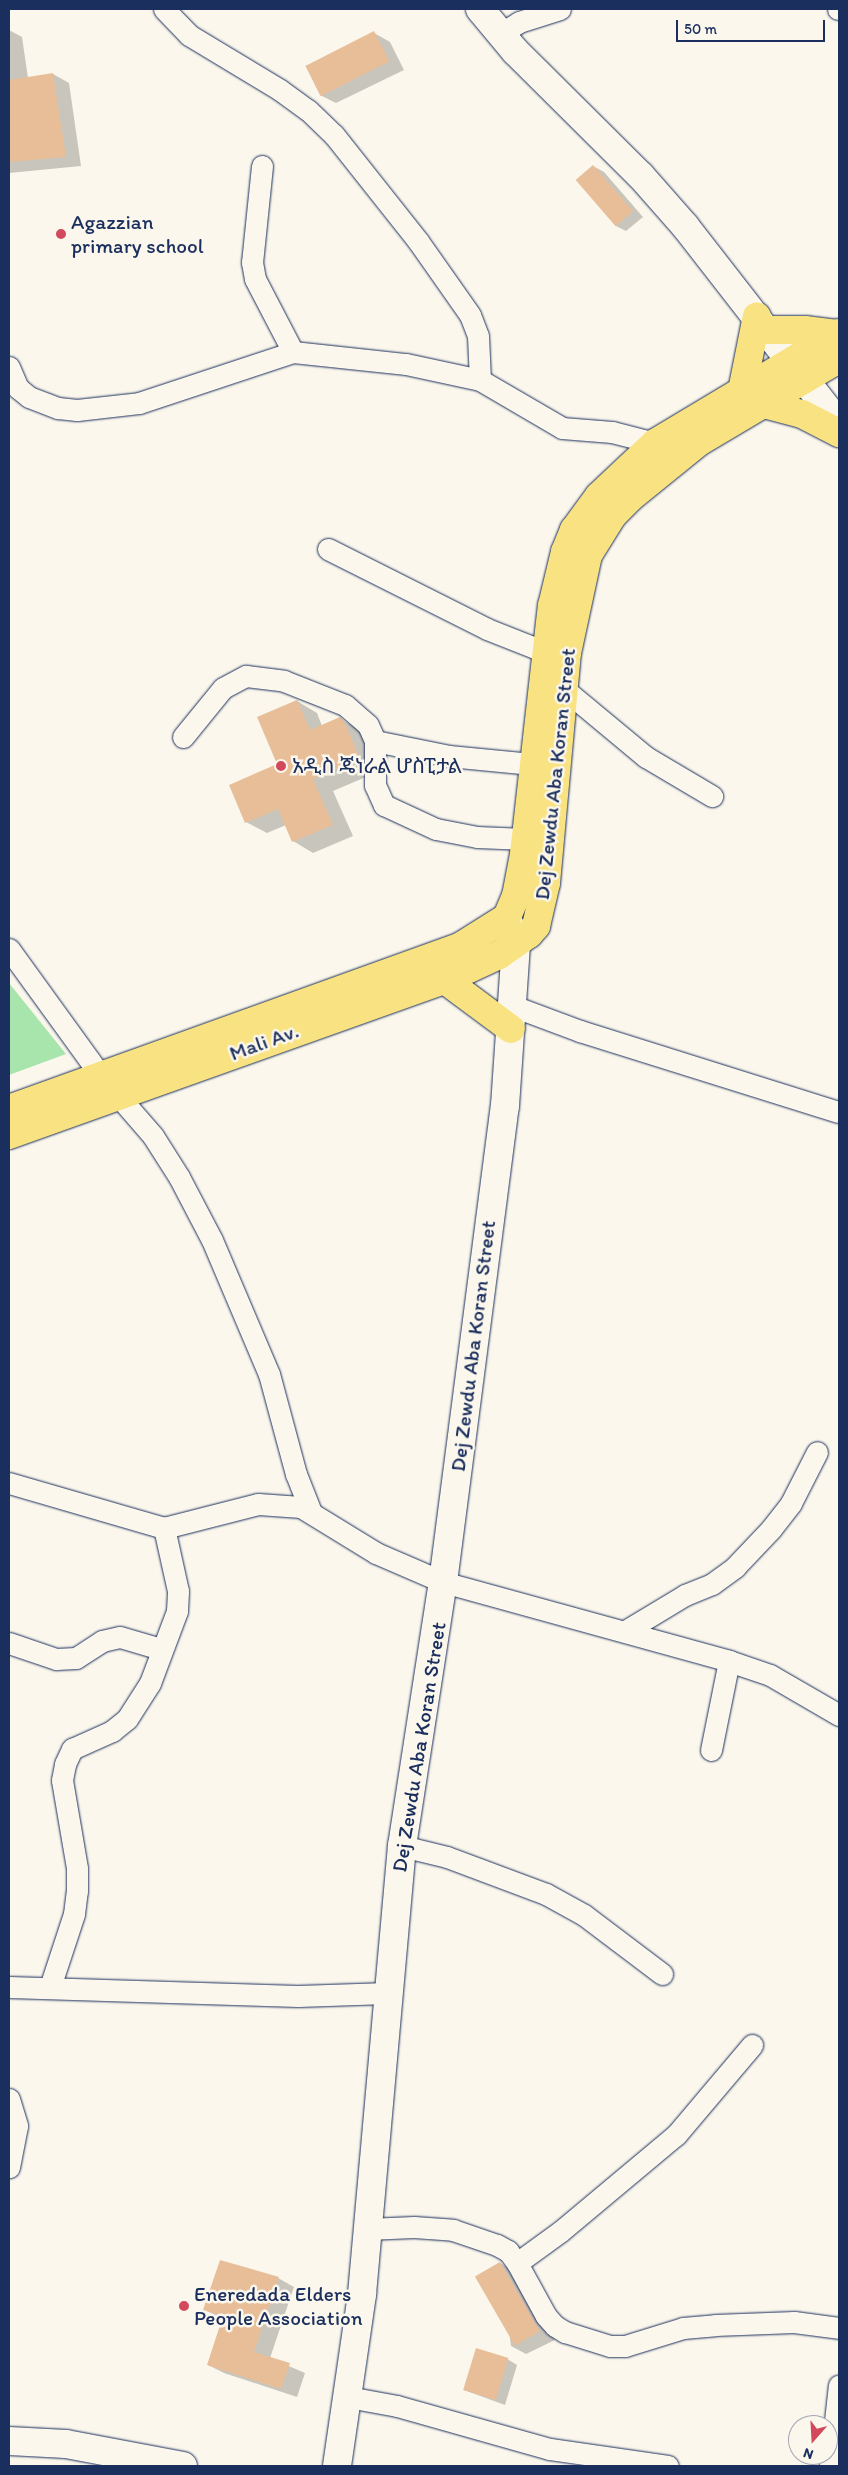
<!DOCTYPE html>
<html>
<head>
<meta charset="utf-8">
<style>
  body { margin:0 }
  #map { position:relative; width:848px; height:2475px; overflow:hidden; background:#fbf7ec; font-family:Itim,"Noto Sans Ethiopic",sans-serif }
  div>[style] { position:absolute }
  .green>* { inset:0; background:#a7e5ac }
  .shadow>* { inset:0; background:#0003 }
  .building>* { inset:0; background:#e8be98; transform-origin:0 0 }
  .roads { filter:drop-shadow(0 0 1px #1b2f5e) drop-shadow(0 0 1px #1b2f5e) }
  .minor>* { height:21px; margin:-10.5px; padding:0 10.5px; transform-origin:10.5px; border-radius:10.5px; background:#fbf7ec }
  .secondary>* { height:28px; margin:-14px; padding:0 14px; transform-origin:14px; border-radius:14px; background:#fbf7ec }
  .primary>* { height:28px; margin:-14px; padding:0 14px; transform-origin:14px; border-radius:14px; background:#f8e281 }
  .dots>* { width:14px; height:14px; translate:-50% -50%; box-sizing:border-box; border:2px solid #fbf7ec; border-radius:50% }
  span { translate:-50% -50%; white-space:nowrap; text-align:center; line-height:1.15; -webkit-text-stroke:5px #fbf7ec; paint-order:stroke }
  .poi-label { font-size:21px; color:#1b2f5e }
  .left { translate:0 -50%; text-align:left }
  .street-label { font-size:21px; color:#1b2f5e }
  .frame { position:absolute; inset:0; border:10px solid #1b2f5e; pointer-events:none }
  .north { position:absolute; left:788px; top:2415px; width:50px; height:50px; box-sizing:border-box; background:#fbf7ec; border:1px solid #a1a7b3; border-radius:50%; rotate:199deg; font-size:14px; font-weight:700; line-height:20px; text-align:center; color:#1b2f5e }
  .north::after { content:''; display:block; margin:auto; width:18px; height:22px; background:#d1495b; clip-path:polygon(50% 0,100% 100%,50% 72%,0 100%) }
  .scale { position:absolute; left:676px; top:20px; width:149px; height:22px; box-sizing:border-box; border:2px solid #1b2f5e; border-top:0; padding-left:6px; font-size:15px; line-height:18px; white-space:nowrap; color:#1b2f5e; -webkit-text-stroke:4px #fbf7ec; paint-order:stroke }
</style>
</head>
<body>
<div id="map">
  <div class="green">
    <div style="clip-path:polygon(9px 983px,66px 1054px,9px 1075px)"></div>
  </div>
  <div class="shadow">
    <div style="clip-path:polygon(9px 30px,22px 37px,28px 78px,53px 74px,69px 83px,81px 166px,9px 173px)"></div>
    <div style="clip-path:polygon(374px 33px,390px 42px,404px 70px,336px 103px,320px 95px,306px 66px)"></div>
    <div style="clip-path:polygon(593px 166px,604px 172px,643px 217px,626px 231px,616px 226px)"></div>
    <div style="clip-path:polygon(297px 701px,317px 713px,322px 726px,340px 719px,360px 730px,380px 771px,333px 791px,353px 836px,313px 853px,293px 841px,286px 825px,267px 833px,246px 822px,279px 765px)"></div>
    <div style="clip-path:polygon(500px 2263px,516px 2272px,555px 2340px,526px 2354px,511px 2346px)"></div>
    <div style="clip-path:polygon(278px 2278px,294px 2287px,270px 2358px,305px 2373px,297px 2397px,224px 2373px,208px 2365px,223px 2319px,205px 2310px)"></div>
    <div style="clip-path:polygon(507px 2359px,517px 2365px,505px 2405px,464px 2390px)"></div>
  </div>
  <div class="building">
    <div style="left:374px;top:31px;width:34px;height:77px;rotate:63deg"></div>
    <div style="clip-path:polygon(53px 73px,66px 157px,9px 162px,9px 80px)"></div>
    <div style="left:593px;top:165px;width:61px;height:23px;rotate:49deg"></div>
    <div style="clip-path:polygon(297px 700px,310px 730px,340px 717px,344px 721px,360px 759px,313px 779px,333px 825px,292px 842px,278px 809px,245px 823px,229px 785px,277px 764px,257px 717px)"></div>
    <div style="clip-path:polygon(220px 2260px,279px 2277px,254px 2352px,290px 2363px,281px 2389px,207px 2365px,223px 2316px,203px 2310px)"></div>
    <div style="left:500px;top:2262px;width:80px;height:29px;rotate:60deg"></div>
    <div style="left:476px;top:2348px;width:34px;height:44px;rotate:17deg"></div>
  </div>
  <div class="roads">
    <div class="minor">
      <div style="left:164px;top:9px;width:36px;rotate:46deg"></div>
      <div style="left:189px;top:35px;width:106px;rotate:31.1deg"></div>
      <div style="left:280px;top:90px;width:34px;rotate:36deg"></div>
      <div style="left:308px;top:110px;width:36px;rotate:44deg"></div>
      <div style="left:334px;top:135px;width:135px;rotate:51.6deg"></div>
      <div style="left:418px;top:241px;width:90px;rotate:54.9deg"></div>
      <div style="left:470px;top:315px;width:22px;rotate:69deg"></div>
      <div style="left:478px;top:336px;width:44px;rotate:87.4deg"></div>
      <div style="left:838px;top:9px;width:1px"></div>
      <div style="left:500px;top:34px;width:22px;rotate:-32deg"></div>
      <div style="left:519px;top:22px;width:43px;rotate:-17.6deg"></div>
      <div style="left:262px;top:166px;width:97px;rotate:95.9deg"></div>
      <div style="left:252px;top:262px;width:17px;rotate:80deg"></div>
      <div style="left:255px;top:279px;width:82px;rotate:62.5deg"></div>
      <div style="left:9px;top:367px;width:23px;rotate:67deg"></div>
      <div style="left:18px;top:388px;width:14px;rotate:39deg"></div>
      <div style="left:29px;top:397px;width:31px;rotate:21deg"></div>
      <div style="left:58px;top:408px;width:19px;rotate:6deg"></div>
      <div style="left:77px;top:410px;width:62px;rotate:-6.4deg"></div>
      <div style="left:139px;top:403px;width:162px;rotate:-18.3deg"></div>
      <div style="left:293px;top:352px;width:114px;rotate:6.1deg"></div>
      <div style="left:406px;top:364px;width:76px;rotate:12.2deg"></div>
      <div style="left:480px;top:380px;width:95px;rotate:30.3deg"></div>
      <div style="left:562px;top:428px;width:50px;rotate:4.6deg"></div>
      <div style="left:612px;top:432px;width:44px;rotate:14.3deg"></div>
      <div style="left:328px;top:549px;width:178px;rotate:26.7deg"></div>
      <div style="left:487px;top:629px;width:62px;rotate:21.6deg"></div>
      <div style="left:545px;top:652px;width:17px;rotate:3deg"></div>
      <div style="left:564px;top:689px;width:107px;rotate:39.7deg"></div>
      <div style="left:646px;top:757px;width:77px;rotate:30.6deg"></div>
      <div style="left:183px;top:737px;width:63px;rotate:-50.8deg"></div>
      <div style="left:223px;top:688px;width:26px;rotate:-28deg"></div>
      <div style="left:246px;top:676px;width:38px;rotate:7deg"></div>
      <div style="left:284px;top:681px;width:66px;rotate:21.5deg"></div>
      <div style="left:345px;top:705px;width:30px;rotate:41deg"></div>
      <div style="left:368px;top:725px;width:17px;rotate:66deg"></div>
      <div style="left:375px;top:741px;width:44px;rotate:90deg"></div>
      <div style="left:375px;top:785px;width:22px;rotate:66deg"></div>
      <div style="left:384px;top:805px;width:57px;rotate:24.8deg"></div>
      <div style="left:436px;top:829px;width:42px;rotate:11deg"></div>
      <div style="left:477px;top:837px;width:48px;rotate:2.4deg"></div>
      <div style="left:375px;top:741px;width:76px;rotate:11.5deg"></div>
      <div style="left:449px;top:756px;width:83px;rotate:5.5deg"></div>
      <div style="left:9px;top:949px;width:157px;rotate:54.1deg"></div>
      <div style="left:101px;top:1076px;width:79px;rotate:49.1deg"></div>
      <div style="left:153px;top:1136px;width:49px;rotate:57.6deg"></div>
      <div style="left:179px;top:1177px;width:71px;rotate:62.4deg"></div>
      <div style="left:212px;top:1240px;width:146px;rotate:67deg"></div>
      <div style="left:269px;top:1374px;width:104px;rotate:74.9deg"></div>
      <div style="left:296px;top:1474px;width:41px;rotate:68.5deg"></div>
      <div style="left:513px;top:1006px;width:72px;rotate:20.5deg"></div>
      <div style="left:580px;top:1031px;width:271px;rotate:17.4deg"></div>
      <div style="left:9px;top:1483px;width:161px;rotate:16.2deg"></div>
      <div style="left:164px;top:1528px;width:97px;rotate:-14.3deg"></div>
      <div style="left:258px;top:1504px;width:43px;rotate:4deg"></div>
      <div style="left:301px;top:1507px;width:88px;rotate:31.5deg"></div>
      <div style="left:376px;top:1553px;width:73px;rotate:23.4deg"></div>
      <div style="left:443px;top:1582px;width:297px;rotate:15.4deg"></div>
      <div style="left:729px;top:1661px;width:43px;rotate:18.9deg"></div>
      <div style="left:770px;top:1675px;width:80px;rotate:30.1deg"></div>
      <div style="left:627px;top:1630px;width:68px;rotate:-31.1deg"></div>
      <div style="left:685px;top:1595px;width:29px;rotate:-22deg"></div>
      <div style="left:712px;top:1584px;width:29px;rotate:-36deg"></div>
      <div style="left:735px;top:1567px;width:52px;rotate:-46.5deg"></div>
      <div style="left:771px;top:1529px;width:33px;rotate:-52deg"></div>
      <div style="left:791px;top:1503px;width:57px;rotate:-63deg"></div>
      <div style="left:9px;top:1643px;width:50px;rotate:18.8deg"></div>
      <div style="left:56px;top:1659px;width:20px;rotate:-3deg"></div>
      <div style="left:76px;top:1658px;width:31px;rotate:-33deg"></div>
      <div style="left:102px;top:1641px;width:18px;rotate:-13deg"></div>
      <div style="left:120px;top:1637px;width:43px;rotate:16.3deg"></div>
      <div style="left:711px;top:1750px;width:91px;rotate:-78.6deg"></div>
      <div style="left:402px;top:1846px;width:46px;rotate:13.7deg"></div>
      <div style="left:447px;top:1857px;width:106px;rotate:20.5deg"></div>
      <div style="left:546px;top:1894px;width:43px;rotate:28.9deg"></div>
      <div style="left:584px;top:1915px;width:98px;rotate:37.1deg"></div>
      <div style="left:9px;top:1987px;width:289px;rotate:1.8deg"></div>
      <div style="left:298px;top:1996px;width:89px;rotate:-1.9deg"></div>
      <div style="left:50px;top:1987px;width:77px;rotate:-71.8deg"></div>
      <div style="left:74px;top:1914px;width:23px;rotate:-83deg"></div>
      <div style="left:77px;top:1891px;width:23px;rotate:-90deg"></div>
      <div style="left:77px;top:1868px;width:89px;rotate:-99.7deg"></div>
      <div style="left:62px;top:1780px;width:16px;rotate:-79deg"></div>
      <div style="left:65px;top:1764px;width:17px;rotate:-65deg"></div>
      <div style="left:72px;top:1749px;width:44px;rotate:-24.2deg"></div>
      <div style="left:112px;top:1731px;width:19px;rotate:-39deg"></div>
      <div style="left:127px;top:1719px;width:43px;rotate:-57.4deg"></div>
      <div style="left:150px;top:1683px;width:77px;rotate:-69.4deg"></div>
      <div style="left:177px;top:1611px;width:20px;rotate:-87deg"></div>
      <div style="left:178px;top:1591px;width:65px;rotate:-102.5deg"></div>
      <div style="left:9px;top:2099px;width:28px;rotate:73deg"></div>
      <div style="left:17px;top:2126px;width:42px;rotate:101deg"></div>
      <div style="left:367px;top:2229px;width:47px;rotate:-2.4deg"></div>
      <div style="left:414px;top:2227px;width:39px;rotate:4deg"></div>
      <div style="left:453px;top:2230px;width:46px;rotate:18.8deg"></div>
      <div style="left:497px;top:2245px;width:13px;rotate:29deg"></div>
      <div style="left:508px;top:2251px;width:15px;rotate:53deg"></div>
      <div style="left:517px;top:2263px;width:60px;rotate:61.3deg"></div>
      <div style="left:546px;top:2316px;width:13px;rotate:48deg"></div>
      <div style="left:555px;top:2326px;width:12px;rotate:31deg"></div>
      <div style="left:565px;top:2332px;width:47px;rotate:17.3deg"></div>
      <div style="left:610px;top:2346px;width:15px"></div>
      <div style="left:625px;top:2346px;width:61px;rotate:-17.2deg"></div>
      <div style="left:683px;top:2328px;width:32px;rotate:-5deg"></div>
      <div style="left:715px;top:2325px;width:79px;rotate:-2.2deg"></div>
      <div style="left:794px;top:2322px;width:45px;rotate:7.6deg"></div>
      <div style="left:517px;top:2263px;width:54px;rotate:-36deg"></div>
      <div style="left:561px;top:2231px;width:150px;rotate:-39.9deg"></div>
      <div style="left:676px;top:2135px;width:118px;rotate:-49.8deg"></div>
      <div style="left:348px;top:2397px;width:50px;rotate:10.4deg"></div>
      <div style="left:397px;top:2406px;width:159px;rotate:15.7deg"></div>
      <div style="left:550px;top:2449px;width:119px;rotate:8.2deg"></div>
      <div style="left:830px;top:2466px;width:81px;rotate:-83.7deg"></div>
    </div>
    <div class="secondary">
      <div style="left:480px;top:9px;width:55px;rotate:50.2deg"></div>
      <div style="left:515px;top:51px;width:177px;rotate:44.8deg"></div>
      <div style="left:641px;top:176px;width:67px;rotate:48.7deg"></div>
      <div style="left:685px;top:226px;width:251px;rotate:52.1deg"></div>
      <div style="left:9px;top:2441px;width:57px;rotate:3deg"></div>
      <div style="left:66px;top:2444px;width:119px;rotate:10.6deg"></div>
      <div style="left:337px;top:2466px;width:174px;rotate:-81.7deg"></div>
      <div style="left:362px;top:2294px;width:450px;rotate:-84.9deg"></div>
      <div style="left:402px;top:1846px;width:267px;rotate:-81.2deg"></div>
      <div style="left:443px;top:1582px;width:480px;rotate:-82.6deg"></div>
      <div style="left:505px;top:1106px;width:162px;rotate:-86.1deg"></div>
      <div style="left:516px;top:944px;width:20px;rotate:-108deg"></div>
    </div>
    <div class="primary">
      <div style="left:768px;top:330px;width:37px"></div>
      <div style="left:805px;top:330px;width:32px;rotate:7deg"></div>
      <div style="left:742px;top:391px;width:76px;rotate:-78.7deg"></div>
      <div style="left:764px;top:404px;width:39px;rotate:15deg"></div>
      <div style="left:802px;top:414px;width:42px;rotate:27.2deg"></div>
      <div style="left:445px;top:980px;width:82px;rotate:36.6deg"></div>
      <div style="left:9px;top:1109px;width:480px;rotate:-19.8deg"></div>
      <div style="left:461px;top:946px;width:54px;rotate:-32.2deg"></div>
      <div style="left:507px;top:917px;width:23px;rotate:-67deg"></div>
      <div style="left:516px;top:896px;width:43px;rotate:-79.2deg"></div>
      <div style="left:524px;top:854px;width:250px;rotate:-83.6deg"></div>
      <div style="left:552px;top:606px;width:56px;rotate:-76.5deg"></div>
      <div style="left:565px;top:552px;width:24px;rotate:-68deg"></div>
      <div style="left:574px;top:530px;width:42px;rotate:-53.7deg"></div>
      <div style="left:599px;top:496px;width:77px;rotate:-43.4deg"></div>
      <div style="left:655px;top:443px;width:214px;rotate:-30.9deg"></div>
      <div style="left:9px;top:1135px;width:463px;rotate:-19.6deg"></div>
      <div style="left:445px;top:980px;width:60px;rotate:-24.8deg"></div>
      <div style="left:499px;top:955px;width:37px;rotate:-35deg"></div>
      <div style="left:529px;top:934px;width:11px;rotate:-49deg"></div>
      <div style="left:536px;top:926px;width:44px;rotate:-76.9deg"></div>
      <div style="left:546px;top:883px;width:231px;rotate:-84.8deg"></div>
      <div style="left:567px;top:653px;width:100px;rotate:-77.9deg"></div>
      <div style="left:588px;top:555px;width:47px;rotate:-58deg"></div>
      <div style="left:613px;top:515px;width:24px;rotate:-45deg"></div>
      <div style="left:630px;top:498px;width:89px;rotate:-39.1deg"></div>
      <div style="left:699px;top:442px;width:163px;rotate:-30.7deg"></div>
    </div>
  </div>
  <div class="dots">
    <div style="left:61px;top:234px;background:#d1495b"></div>
    <div style="left:281px;top:766px;background:#d1495b"></div>
    <div style="left:184px;top:2306px;background:#d1495b"></div>
  </div>
  <div class="poi-label">
    <span class="left" style="left:71px;top:234px">Agazzian<br>primary school</span>
    <span class="left" style="left:292px;top:766px">አዲስ ጄነራል ሆስፒታል</span>
    <span class="left" style="left:194px;top:2306px">Eneredada Elders<br>People Association</span>
  </div>
  <div class="street-label">
    <span style="left:555px;top:774px;rotate:-84deg">Dej Zewdu Aba Koran Street</span>
    <span style="left:264px;top:1042px;rotate:-20deg">Mali Av.</span>
    <span style="left:473px;top:1346px;rotate:-83deg">Dej Zewdu Aba Koran Street</span>
    <span style="left:419px;top:1747px;rotate:-81deg">Dej Zewdu Aba Koran Street</span>
  </div>
  <div class="frame"></div>
  <div class="north">N</div>
  <div class="scale">50 m</div>
</div>
</body>
</html>
